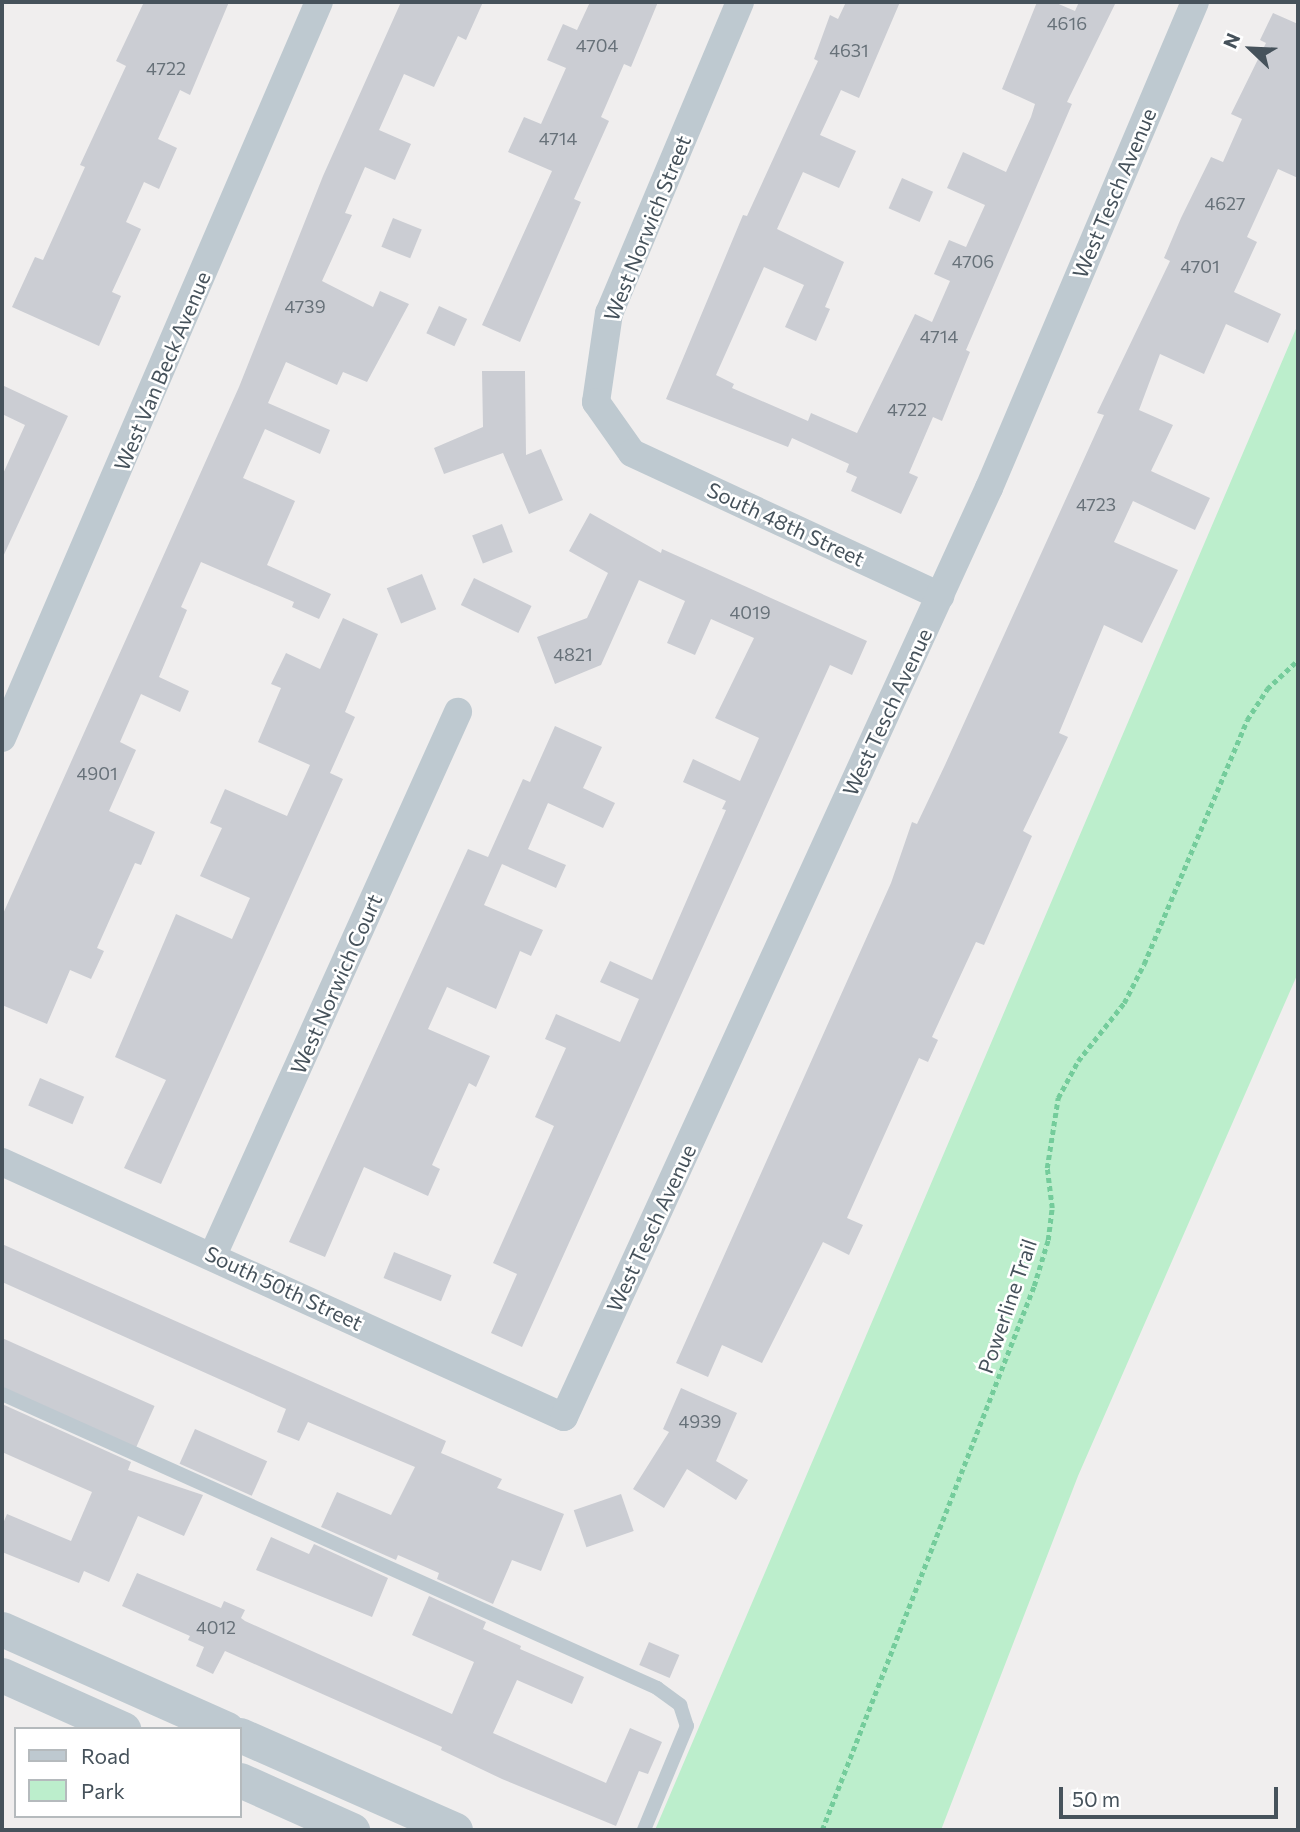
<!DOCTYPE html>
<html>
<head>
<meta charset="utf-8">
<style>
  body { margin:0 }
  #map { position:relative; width:1300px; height:1832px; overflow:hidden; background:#f0eeee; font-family:Commissioner,sans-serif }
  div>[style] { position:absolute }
  .green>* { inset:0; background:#bceecc }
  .building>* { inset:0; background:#cbcdd3; transform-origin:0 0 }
  .path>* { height:4.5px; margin-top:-2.25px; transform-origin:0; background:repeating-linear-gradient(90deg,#74cc9b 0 5px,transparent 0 8.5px) }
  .service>* { height:14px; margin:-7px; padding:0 7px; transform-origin:7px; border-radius:7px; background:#bec9d0 }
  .minor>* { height:28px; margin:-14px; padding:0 14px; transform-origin:14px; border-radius:14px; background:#bec9d0 }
  .tertiary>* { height:35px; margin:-17.5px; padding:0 17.5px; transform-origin:17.5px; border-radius:17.5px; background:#bec9d0 }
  span { translate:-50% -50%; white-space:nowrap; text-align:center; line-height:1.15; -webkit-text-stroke:5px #fff; paint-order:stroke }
  .number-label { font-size:18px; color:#677179 }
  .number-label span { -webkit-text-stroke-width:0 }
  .street-label { font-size:21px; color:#46525b }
  .frame { position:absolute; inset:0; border:4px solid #46525b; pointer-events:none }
  .legend { position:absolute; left:14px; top:1727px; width:228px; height:91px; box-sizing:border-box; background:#fff; border:2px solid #b5babd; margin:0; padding:9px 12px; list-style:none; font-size:21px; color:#46525b }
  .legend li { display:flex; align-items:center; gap:14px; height:35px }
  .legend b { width:35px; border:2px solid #b5babd }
  .north { position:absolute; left:1216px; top:14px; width:70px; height:70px; -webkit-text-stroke:5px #fff; paint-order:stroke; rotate:293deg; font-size:19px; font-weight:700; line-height:28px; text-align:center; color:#46525b }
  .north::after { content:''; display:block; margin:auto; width:24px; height:32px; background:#46525b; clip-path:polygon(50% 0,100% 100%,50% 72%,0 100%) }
  .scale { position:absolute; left:1059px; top:1787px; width:219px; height:32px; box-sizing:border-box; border:4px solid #46525b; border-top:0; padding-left:9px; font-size:21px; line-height:24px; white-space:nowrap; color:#46525b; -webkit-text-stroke:5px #fff; paint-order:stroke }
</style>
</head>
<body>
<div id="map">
  <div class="green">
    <div style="clip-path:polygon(1298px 324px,1298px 973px,1078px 1476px,941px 1830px,655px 1830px)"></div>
  </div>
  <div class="building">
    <div style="clip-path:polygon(144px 2px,229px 2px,190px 95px,180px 90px,158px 139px,177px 148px,159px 189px,144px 182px,126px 222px,141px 229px,112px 292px,121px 296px,99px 346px,12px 307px,35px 257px,43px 260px,85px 167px,80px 165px,126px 66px,116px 61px)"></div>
    <div style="clip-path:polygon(401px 2px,483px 2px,466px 40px,458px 36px,434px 87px,404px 74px,379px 130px,411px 144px,395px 180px,365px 167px,345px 213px,352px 215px,322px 281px,373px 307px,380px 291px,409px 304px,367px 382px,343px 372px,337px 385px,286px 362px,268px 403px,330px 430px,320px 454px,265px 429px,243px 478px,295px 501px,267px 565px,331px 594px,319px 619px,292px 607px,294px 602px,201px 562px,181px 607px,187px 610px,159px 677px,189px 691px,180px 712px,141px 694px,120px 742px,136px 750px,109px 811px,155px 832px,141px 865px,135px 863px,97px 948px,104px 951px,91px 979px,70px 970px,47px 1024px,2px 1005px,2px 916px,239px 387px,323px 176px)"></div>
    <div style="clip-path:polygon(590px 2px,658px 2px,631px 67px,624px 64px,601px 117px,609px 121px,574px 199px,581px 202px,520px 342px,482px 325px,552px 171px,508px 152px,524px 117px,541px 124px,566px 68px,547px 60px,563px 24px,577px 30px)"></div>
    <div style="clip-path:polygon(846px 2px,900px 2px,859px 98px,841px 90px,820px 135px,856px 151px,839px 188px,803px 172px,777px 229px,844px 262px,825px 307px,830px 309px,816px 341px,785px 327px,804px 285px,764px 267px,716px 375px,734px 384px,732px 388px,808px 421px,811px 413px,857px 433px,915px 314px,932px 322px,950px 281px,934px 274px,949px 240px,966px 247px,985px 205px,947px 188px,963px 152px,1006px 172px,1031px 117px,1035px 104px,1002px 89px,1037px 2px,1054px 2px,1075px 11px,1079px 2px,1116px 2px,1067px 102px,1072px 104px,966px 350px,970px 352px,942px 421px,933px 417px,909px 473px,918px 477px,901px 514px,851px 491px,857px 477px,846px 472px,849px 464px,792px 438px,788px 447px,666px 399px,743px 215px,747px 216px,818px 61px,814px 59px,830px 15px,838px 19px)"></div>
    <div style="clip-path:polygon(1273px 13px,1298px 24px,1298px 178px,1278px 169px,1247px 237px,1257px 242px,1234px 292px,1281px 314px,1268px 343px,1226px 324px,1204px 374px,1160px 354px,1139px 410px,1173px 425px,1151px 471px,1210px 498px,1195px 530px,1133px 501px,1114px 542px,1178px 570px,1142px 643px,1104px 625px,1059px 733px,1068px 737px,1023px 831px,1032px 836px,984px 945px,976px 942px,932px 1037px,938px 1040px,928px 1062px,919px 1058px,847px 1218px,863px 1225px,849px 1255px,823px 1242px,762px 1363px,722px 1345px,708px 1377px,676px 1363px,891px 883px,912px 822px,917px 824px,945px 765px,1104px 415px,1097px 413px,1170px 261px,1164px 258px,1181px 218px,1211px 157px,1223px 162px,1242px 119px,1231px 114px,1266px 43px,1260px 40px)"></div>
    <div style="left:902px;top:178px;width:34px;height:33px;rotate:24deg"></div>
    <div style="left:393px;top:218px;width:31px;height:31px;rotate:22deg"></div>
    <div style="left:439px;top:306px;width:31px;height:30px;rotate:25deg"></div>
    <div style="clip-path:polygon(482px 371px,525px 371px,526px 455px,541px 449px,563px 500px,529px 514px,503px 453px,444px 474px,434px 448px,483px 427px)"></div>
    <div style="clip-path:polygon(2px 385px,68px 416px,2px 559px,2px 476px,25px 425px,2px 414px)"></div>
    <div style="clip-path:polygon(590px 513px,661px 553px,662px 549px,867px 641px,852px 675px,830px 665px,522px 1347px,491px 1333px,517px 1274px,493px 1263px,554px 1126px,535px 1117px,566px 1048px,545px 1039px,556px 1014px,620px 1042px,639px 999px,600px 982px,610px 961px,652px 980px,726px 810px,722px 809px,726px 801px,683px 782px,693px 759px,740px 781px,759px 738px,715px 718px,754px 638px,711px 619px,695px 655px,667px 643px,685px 601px,639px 580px,601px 665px,555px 684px,537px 637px,587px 618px,608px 573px,569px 551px)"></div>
    <div style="left:502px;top:524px;width:30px;height:32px;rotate:69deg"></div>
    <div style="left:422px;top:574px;width:38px;height:38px;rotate:68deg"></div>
    <div style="left:474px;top:578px;width:64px;height:30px;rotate:26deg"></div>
    <div style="clip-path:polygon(343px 618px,378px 634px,345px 712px,355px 717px,330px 773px,343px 779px,161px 1184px,124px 1168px,166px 1080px,115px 1057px,176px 914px,232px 939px,250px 898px,200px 876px,222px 828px,210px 823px,225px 789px,287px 816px,310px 765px,258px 742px,281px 688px,271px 684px,286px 653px,320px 669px)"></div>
    <div style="clip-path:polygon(555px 726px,602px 747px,583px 788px,615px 803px,603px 828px,548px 803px,528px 849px,566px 865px,556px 888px,502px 864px,484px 905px,543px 930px,531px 956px,520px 951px,496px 1009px,447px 987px,428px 1029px,490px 1056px,476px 1087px,469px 1083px,432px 1165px,440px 1169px,428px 1196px,364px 1167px,325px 1257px,289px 1242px,468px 849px,488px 857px,523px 779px,530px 782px)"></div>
    <div style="left:40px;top:1078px;width:48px;height:30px;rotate:23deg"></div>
    <div style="clip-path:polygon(2px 1244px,446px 1441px,441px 1453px,502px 1479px,497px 1488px,564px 1514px,541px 1571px,512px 1560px,493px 1604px,437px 1579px,439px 1573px,398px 1555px,396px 1560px,321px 1527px,337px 1492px,391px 1515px,415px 1467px,308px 1422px,299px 1441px,277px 1432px,286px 1409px,2px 1282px)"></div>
    <div style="left:394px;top:1252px;width:62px;height:28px;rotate:22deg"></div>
    <div style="left:2px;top:1338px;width:167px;height:46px;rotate:24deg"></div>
    <div style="clip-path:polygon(681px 1388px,737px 1413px,716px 1461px,748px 1480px,736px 1500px,687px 1469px,664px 1508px,633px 1489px,669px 1432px,663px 1429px)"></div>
    <div style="clip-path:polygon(2px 1404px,131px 1462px,128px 1470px,203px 1495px,184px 1536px,138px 1516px,109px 1582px,84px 1571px,79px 1583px,2px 1552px,2px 1526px,7px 1514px,71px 1541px,92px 1492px,2px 1452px)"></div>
    <div style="left:195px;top:1429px;width:79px;height:38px;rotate:24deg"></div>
    <div style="left:621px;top:1494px;width:39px;height:50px;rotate:71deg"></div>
    <div style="clip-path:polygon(271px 1537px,309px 1554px,314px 1544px,388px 1578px,372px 1617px,256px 1570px)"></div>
    <div style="clip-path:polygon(137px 1573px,221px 1608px,224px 1601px,245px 1610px,241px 1618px,245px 1621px,452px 1714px,474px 1662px,412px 1635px,429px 1596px,486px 1622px,483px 1629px,521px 1646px,520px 1649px,584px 1677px,572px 1704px,517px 1680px,493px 1733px,606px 1783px,630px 1728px,662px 1742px,648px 1774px,639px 1771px,616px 1826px,502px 1779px,441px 1750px,442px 1747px,225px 1651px,213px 1674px,196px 1666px,204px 1647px,188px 1640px,190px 1636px,122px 1606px)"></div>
    <div style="left:649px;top:1642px;width:33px;height:25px;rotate:23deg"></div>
  </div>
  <div class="path">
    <div style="left:822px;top:1830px;width:584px;rotate:-68.71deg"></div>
    <div style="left:1034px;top:1286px;width:48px;rotate:-73.1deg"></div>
    <div style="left:1048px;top:1240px;width:32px;rotate:-83deg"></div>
    <div style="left:1052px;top:1208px;width:40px;rotate:-97.1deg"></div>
    <div style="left:1047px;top:1168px;width:71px;rotate:-81.1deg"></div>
    <div style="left:1058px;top:1098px;width:42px;rotate:-61.6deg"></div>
    <div style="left:1078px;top:1061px;width:74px;rotate:-51.6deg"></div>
    <div style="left:1124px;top:1003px;width:44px;rotate:-62.9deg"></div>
    <div style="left:1144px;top:964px;width:265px;rotate:-67.1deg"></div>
    <div style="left:1247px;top:720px;width:37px;rotate:-57deg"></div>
    <div style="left:1267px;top:689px;width:42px;rotate:-43.1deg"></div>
  </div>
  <div class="service">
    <div style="left:2px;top:1394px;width:718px;rotate:24.17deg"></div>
    <div style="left:657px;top:1688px;width:29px;rotate:36deg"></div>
    <div style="left:680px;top:1705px;width:22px;rotate:72deg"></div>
    <div style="left:687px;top:1726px;width:113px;rotate:112.5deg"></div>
  </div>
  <div class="minor">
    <div style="left:740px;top:2px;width:337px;rotate:112.8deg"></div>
    <div style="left:609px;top:313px;width:90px;rotate:98.3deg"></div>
    <div style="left:596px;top:402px;width:62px;rotate:54.8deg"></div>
    <div style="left:632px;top:453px;width:340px;rotate:24.9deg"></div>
    <div style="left:2px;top:738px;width:801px;rotate:-66.7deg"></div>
    <div style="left:2px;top:1162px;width:617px;rotate:24.41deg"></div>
    <div style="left:564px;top:1417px;width:1022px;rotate:-65.42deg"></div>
    <div style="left:989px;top:488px;width:528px;rotate:-67.03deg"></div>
    <div style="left:213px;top:1255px;width:596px;rotate:-65.72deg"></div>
  </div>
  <div class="tertiary">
    <div style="left:2px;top:1629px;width:246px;rotate:24deg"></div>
    <div style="left:2px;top:1675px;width:133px;rotate:24.1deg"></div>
    <div style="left:240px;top:1735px;width:235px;rotate:23.8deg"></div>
    <div style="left:240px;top:1780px;width:123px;rotate:24.1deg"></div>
  </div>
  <div class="number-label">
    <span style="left:1067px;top:23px">4616</span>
    <span style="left:597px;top:45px">4704</span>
    <span style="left:849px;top:50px">4631</span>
    <span style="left:166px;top:68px">4722</span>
    <span style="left:558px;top:138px">4714</span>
    <span style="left:1225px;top:203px">4627</span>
    <span style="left:973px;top:261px">4706</span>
    <span style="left:1200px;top:266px">4701</span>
    <span style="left:305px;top:306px">4739</span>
    <span style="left:939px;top:336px">4714</span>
    <span style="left:907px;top:409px">4722</span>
    <span style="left:1096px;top:504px">4723</span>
    <span style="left:750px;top:612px">4019</span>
    <span style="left:573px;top:654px">4821</span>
    <span style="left:97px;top:773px">4901</span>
    <span style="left:700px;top:1421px">4939</span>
    <span style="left:216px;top:1627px">4012</span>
  </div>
  <div class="street-label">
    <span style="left:1114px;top:193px;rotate:-67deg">West Tesch Avenue</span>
    <span style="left:647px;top:228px;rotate:-68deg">West Norwich Street</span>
    <span style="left:162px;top:371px;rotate:-67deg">West Van Beck Avenue</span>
    <span style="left:786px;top:524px;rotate:25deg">South 48th Street</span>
    <span style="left:887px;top:712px;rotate:-65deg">West Tesch Avenue</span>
    <span style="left:336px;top:984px;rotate:-66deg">West Norwich Court</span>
    <span style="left:651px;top:1228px;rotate:-65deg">West Tesch Avenue</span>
    <span style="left:284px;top:1288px;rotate:25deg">South 50th Street</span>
    <span style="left:1007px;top:1306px;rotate:-71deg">Powerline Trail</span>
  </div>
  <div class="frame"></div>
  <ul class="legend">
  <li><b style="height:9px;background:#bec9d0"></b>Road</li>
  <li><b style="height:19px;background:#bceecc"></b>Park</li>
  </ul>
  <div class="north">N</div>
  <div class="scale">50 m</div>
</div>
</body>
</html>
